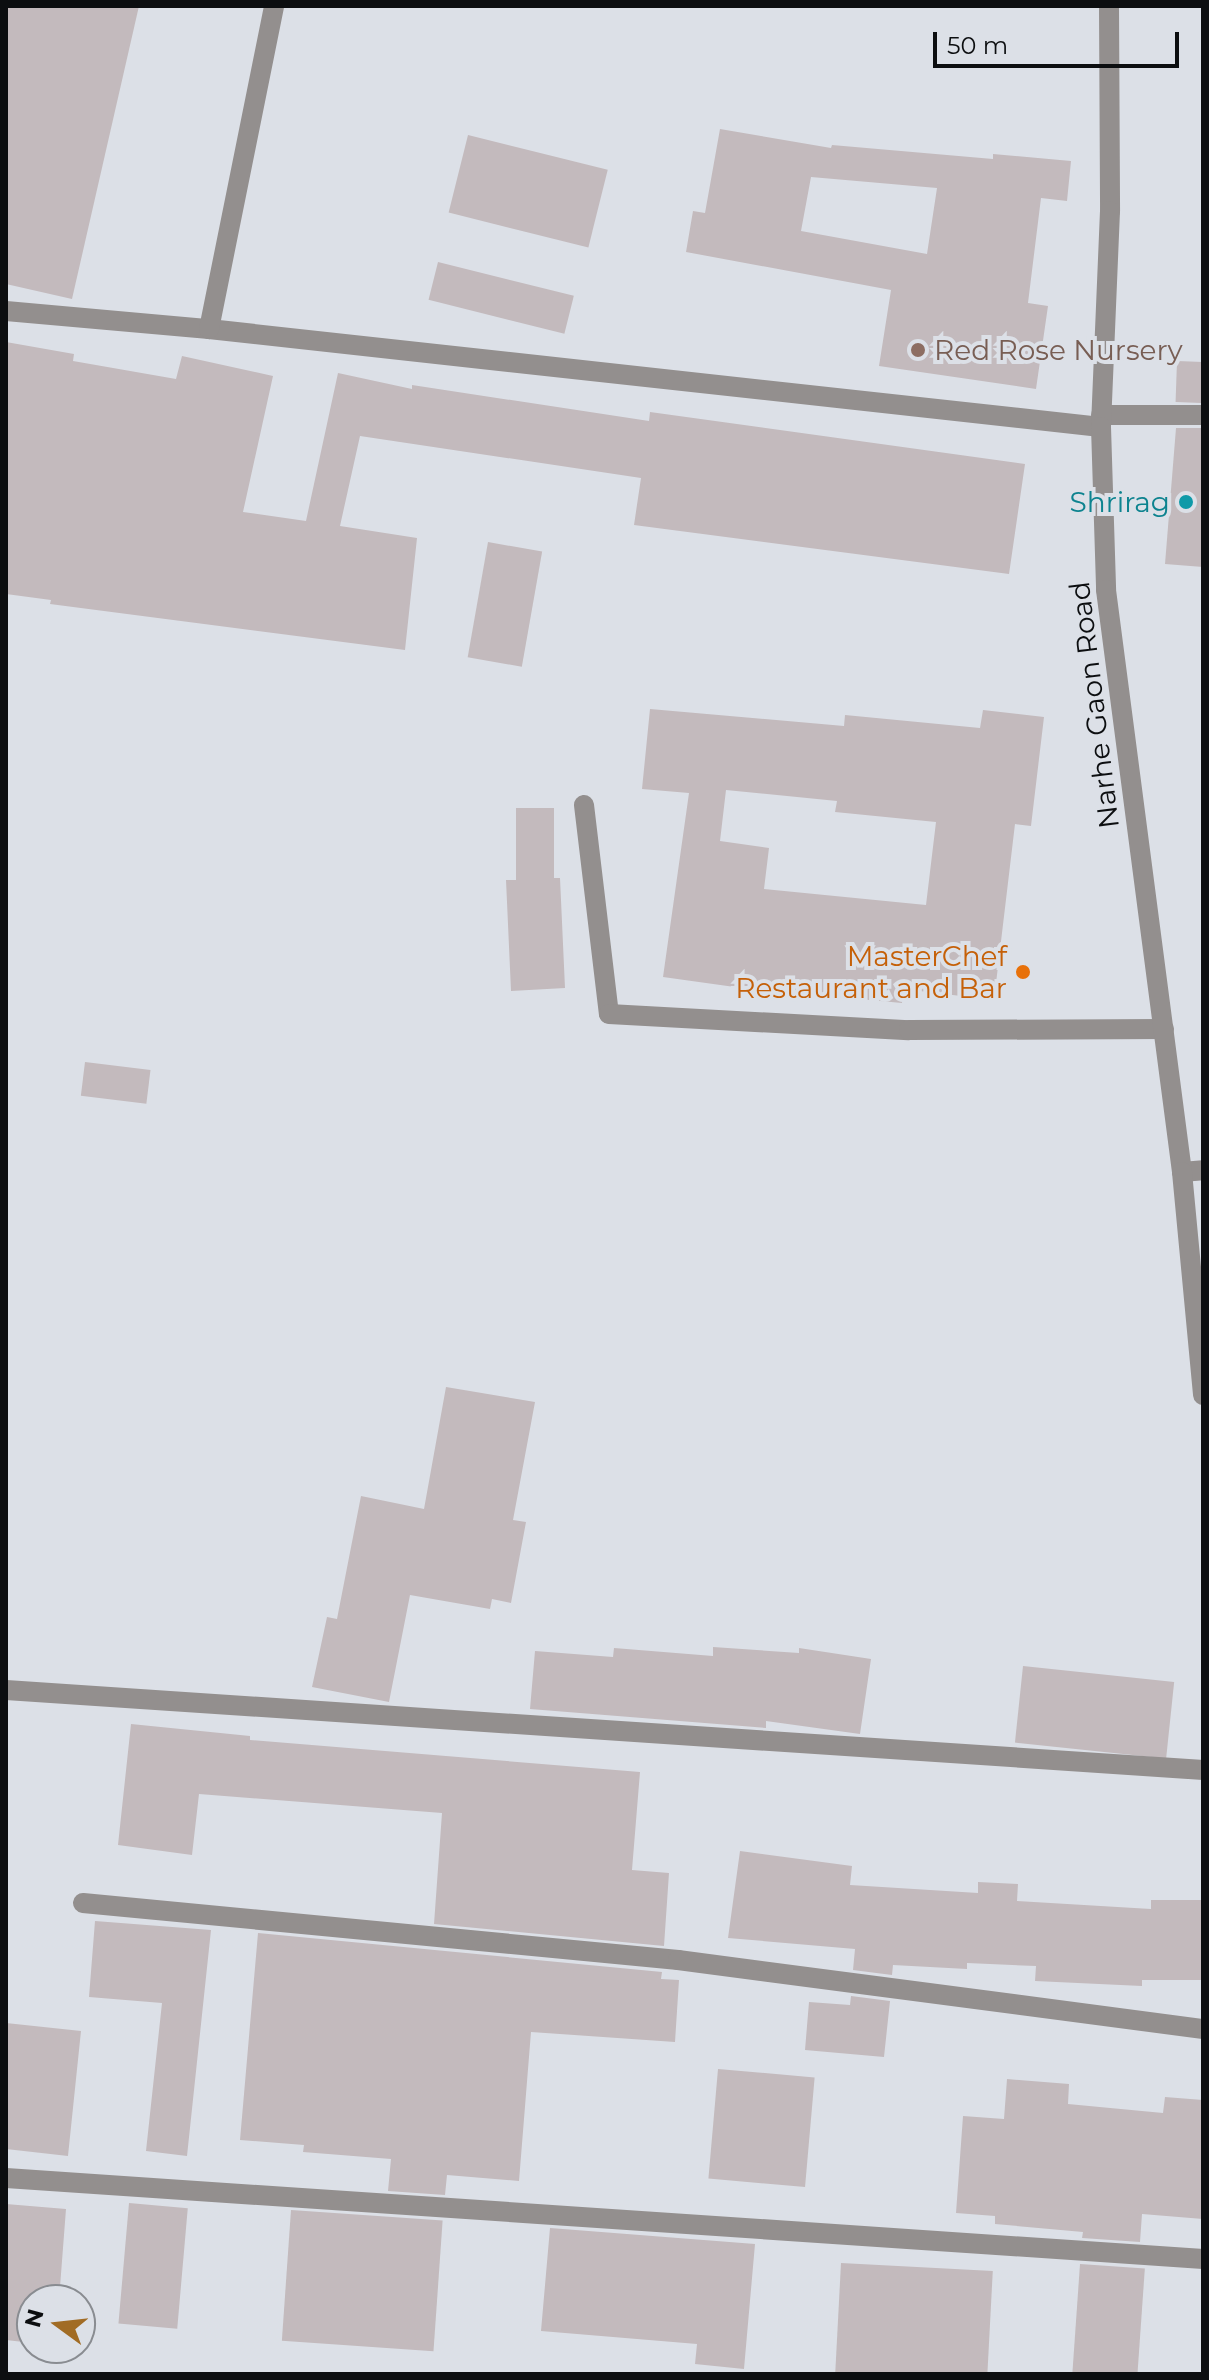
<!DOCTYPE html>
<html>
<head>
<meta charset="utf-8">
<style>
  body { margin:0 }
  #map { position:relative; width:1209px; height:2380px; overflow:hidden; background:#dce0e7; font-family:Montserrat,sans-serif }
  div>[style] { position:absolute }
  .building>* { inset:0; background:#c3babd; transform-origin:0 0 }
  .minor>* { height:20px; margin:-10px; padding:0 10px; transform-origin:10px; border-radius:10px; background:#938f8e }
  .tertiary>* { height:20px; margin:-10px; padding:0 10px; transform-origin:10px; border-radius:10px; background:#938f8e }
  .dots>* { width:22px; height:22px; translate:-50% -50%; box-sizing:border-box; border:4px solid #dce0e7; border-radius:50% }
  span { translate:-50% -50%; white-space:nowrap; text-align:center; line-height:1.15; -webkit-text-stroke:8px #dce0e7; paint-order:stroke }
  .education-label { font-size:28px; color:#785e54 }
  .left { translate:0 -50%; text-align:left }
  .culture-label { font-size:28px; color:#0d838f }
  .right { translate:-100% -50%; text-align:right }
  .street-label { font-size:28px; color:#0c0e10 }
  .food-label { font-size:28px; color:#c56008 }
  .frame { position:absolute; inset:0; border:8px solid #0c0e10; pointer-events:none }
  .north { position:absolute; left:16px; top:2284px; width:80px; height:80px; box-sizing:border-box; background:#dce0e7; border:2px solid #898c91; border-radius:50%; rotate:285deg; font-size:22px; font-weight:700; line-height:32px; text-align:center; color:#0c0e10 }
  .north::after { content:''; display:block; margin:auto; width:28px; height:36px; background:#a16c25; clip-path:polygon(50% 0,100% 100%,50% 72%,0 100%) }
  .scale { position:absolute; left:933px; top:32px; width:246px; height:36px; box-sizing:border-box; border:4px solid #0c0e10; border-top:0; padding-left:10px; font-size:24px; line-height:28px; white-space:nowrap; color:#0c0e10; -webkit-text-stroke:6px #dce0e7; paint-order:stroke }
</style>
</head>
<body>
<div id="map">
  <div class="building">
    <div style="clip-path:polygon(6px 6px,139px 6px,72px 299px,6px 284px)"></div>
    <div style="clip-path:polygon(evenodd,720px 129px,831px 148px,832px 145px,993px 159px,993px 154px,1071px 161px,1067px 201px,1041px 198px,1028px 303px,1048px 306px,1036px 389px,879px 366px,891px 290px,686px 252px,693px 211px,705px 213px,720px 129px,811px 177px,937px 188px,927px 254px,801px 231px,811px 177px)"></div>
    <div style="left:468px;top:135px;width:144px;height:80px;rotate:14deg"></div>
    <div style="left:438px;top:262px;width:140px;height:39px;rotate:14deg"></div>
    <div style="clip-path:polygon(6px 342px,74px 354px,73px 361px,176px 379px,182px 356px,273px 376px,243px 512px,306px 521px,338px 373px,412px 389px,412px 385px,649px 421px,650px 412px,1025px 464px,1009px 574px,634px 525px,641px 478px,360px 436px,340px 526px,417px 538px,405px 650px,50px 604px,51px 600px,6px 594px)"></div>
    <div style="left:1177px;top:361px;width:26px;height:41px;rotate:2deg"></div>
    <div style="clip-path:polygon(1176px 428px,1203px 428px,1203px 567px,1165px 564px)"></div>
    <div style="left:488px;top:542px;width:55px;height:117px;rotate:10deg"></div>
    <div style="clip-path:polygon(evenodd,650px 709px,844px 726px,845px 715px,980px 728px,983px 710px,1044px 717px,1031px 826px,1015px 824px,994px 1000px,903px 989px,902px 1003px,749px 989px,663px 977px,689px 793px,642px 789px,650px 709px,726px 790px,837px 801px,835px 812px,936px 822px,926px 905px,764px 889px,769px 848px,720px 841px,726px 790px)"></div>
    <div style="clip-path:polygon(516px 808px,554px 808px,554px 878px,560px 878px,565px 988px,511px 991px,506px 880px,516px 880px)"></div>
    <div style="left:85px;top:1062px;width:66px;height:34px;rotate:7deg"></div>
    <div style="clip-path:polygon(446px 1387px,535px 1402px,513px 1520px,526px 1522px,511px 1603px,492px 1599px,490px 1609px,410px 1595px,389px 1702px,312px 1687px,327px 1617px,337px 1619px,361px 1496px,424px 1509px)"></div>
    <div style="clip-path:polygon(713px 1647px,799px 1653px,799px 1648px,871px 1659px,860px 1734px,766px 1721px,766px 1728px,530px 1709px,535px 1651px,613px 1657px,614px 1648px,713px 1656px)"></div>
    <div style="left:1023px;top:1666px;width:152px;height:77px;rotate:6deg"></div>
    <div style="clip-path:polygon(131px 1724px,250px 1736px,250px 1740px,640px 1772px,632px 1870px,669px 1873px,664px 1946px,434px 1924px,442px 1813px,199px 1794px,192px 1855px,118px 1845px)"></div>
    <div style="clip-path:polygon(740px 1851px,852px 1866px,850px 1885px,978px 1893px,978px 1882px,1018px 1884px,1017px 1901px,1151px 1909px,1151px 1900px,1203px 1900px,1203px 1980px,1142px 1980px,1142px 1986px,1035px 1981px,1036px 1966px,967px 1963px,967px 1969px,893px 1965px,892px 1975px,853px 1970px,855px 1949px,728px 1938px)"></div>
    <div style="clip-path:polygon(95px 1921px,211px 1930px,187px 2156px,146px 2151px,162px 2003px,89px 1997px)"></div>
    <div style="clip-path:polygon(258px 1933px,662px 1972px,661px 1979px,679px 1980px,675px 2042px,531px 2032px,519px 2181px,447px 2175px,445px 2195px,388px 2191px,391px 2159px,303px 2152px,304px 2145px,240px 2140px)"></div>
    <div style="clip-path:polygon(851px 1996px,890px 2001px,884px 2057px,805px 2050px,809px 2002px,850px 2005px)"></div>
    <div style="clip-path:polygon(6px 2023px,81px 2031px,68px 2156px,6px 2149px)"></div>
    <div style="left:718px;top:2069px;width:97px;height:110px;rotate:5deg"></div>
    <div style="clip-path:polygon(1007px 2079px,1069px 2084px,1068px 2104px,1163px 2113px,1165px 2097px,1203px 2100px,1203px 2219px,1142px 2214px,1140px 2242px,1082px 2238px,1083px 2232px,995px 2224px,995px 2216px,956px 2213px,963px 2116px,1004px 2119px)"></div>
    <div style="left:129px;top:2203px;width:59px;height:121px;rotate:5deg"></div>
    <div style="clip-path:polygon(6px 2204px,66px 2209px,59px 2300px,32px 2300px,32px 2343px,6px 2340px)"></div>
    <div style="left:291px;top:2210px;width:152px;height:131px;rotate:4deg"></div>
    <div style="clip-path:polygon(550px 2228px,755px 2244px,744px 2369px,695px 2364px,697px 2344px,541px 2331px)"></div>
    <div style="left:841px;top:2263px;width:152px;height:111px;rotate:3deg"></div>
    <div style="left:1080px;top:2264px;width:65px;height:110px;rotate:4deg"></div>
  </div>
  <div class="minor">
    <div style="left:6px;top:311px;width:204px;rotate:5.1deg"></div>
    <div style="left:209px;top:329px;width:897px;rotate:6.27deg"></div>
    <div style="left:209px;top:329px;width:329px;rotate:-78.6deg"></div>
    <div style="left:1101px;top:415px;width:102px"></div>
    <div style="left:584px;top:805px;width:210px;rotate:83.2deg"></div>
    <div style="left:609px;top:1014px;width:300px;rotate:3.1deg"></div>
    <div style="left:909px;top:1030px;width:255px;rotate:-0.2deg"></div>
    <div style="left:1182px;top:1172px;width:21px;rotate:-5deg"></div>
    <div style="left:6px;top:1690px;width:1200px;rotate:3.82deg"></div>
    <div style="left:83px;top:1903px;width:598px;rotate:5.47deg"></div>
    <div style="left:678px;top:1960px;width:530px;rotate:7.49deg"></div>
    <div style="left:6px;top:2178px;width:1200px;rotate:3.87deg"></div>
  </div>
  <div class="tertiary">
    <div style="left:1109px;top:6px;width:205px;rotate:89.7deg"></div>
    <div style="left:1110px;top:211px;width:216px;rotate:92.4deg"></div>
    <div style="left:1101px;top:427px;width:163px;rotate:88.2deg"></div>
    <div style="left:1106px;top:590px;width:587px;rotate:82.56deg"></div>
    <div style="left:1182px;top:1172px;width:224px;rotate:84.6deg"></div>
  </div>
  <div class="dots">
    <div style="left:918px;top:350px;background:#8d6e63"></div>
    <div style="left:1186px;top:502px;background:#0f9aa8"></div>
    <div style="left:1023px;top:972px;background:#e8710a"></div>
  </div>
  <div class="education-label">
    <span class="left" style="left:934px;top:350px">Red Rose Nursery</span>
  </div>
  <div class="culture-label">
    <span class="right" style="left:1170px;top:502px">Shrirag</span>
  </div>
  <div class="street-label">
    <span style="left:1094px;top:705px;rotate:-97deg">Narhe Gaon Road</span>
  </div>
  <div class="food-label">
    <span class="right" style="left:1007px;top:972px">MasterChef<br>Restaurant and Bar</span>
  </div>
  <div class="frame"></div>
  <div class="north">N</div>
  <div class="scale">50 m</div>
</div>
</body>
</html>
